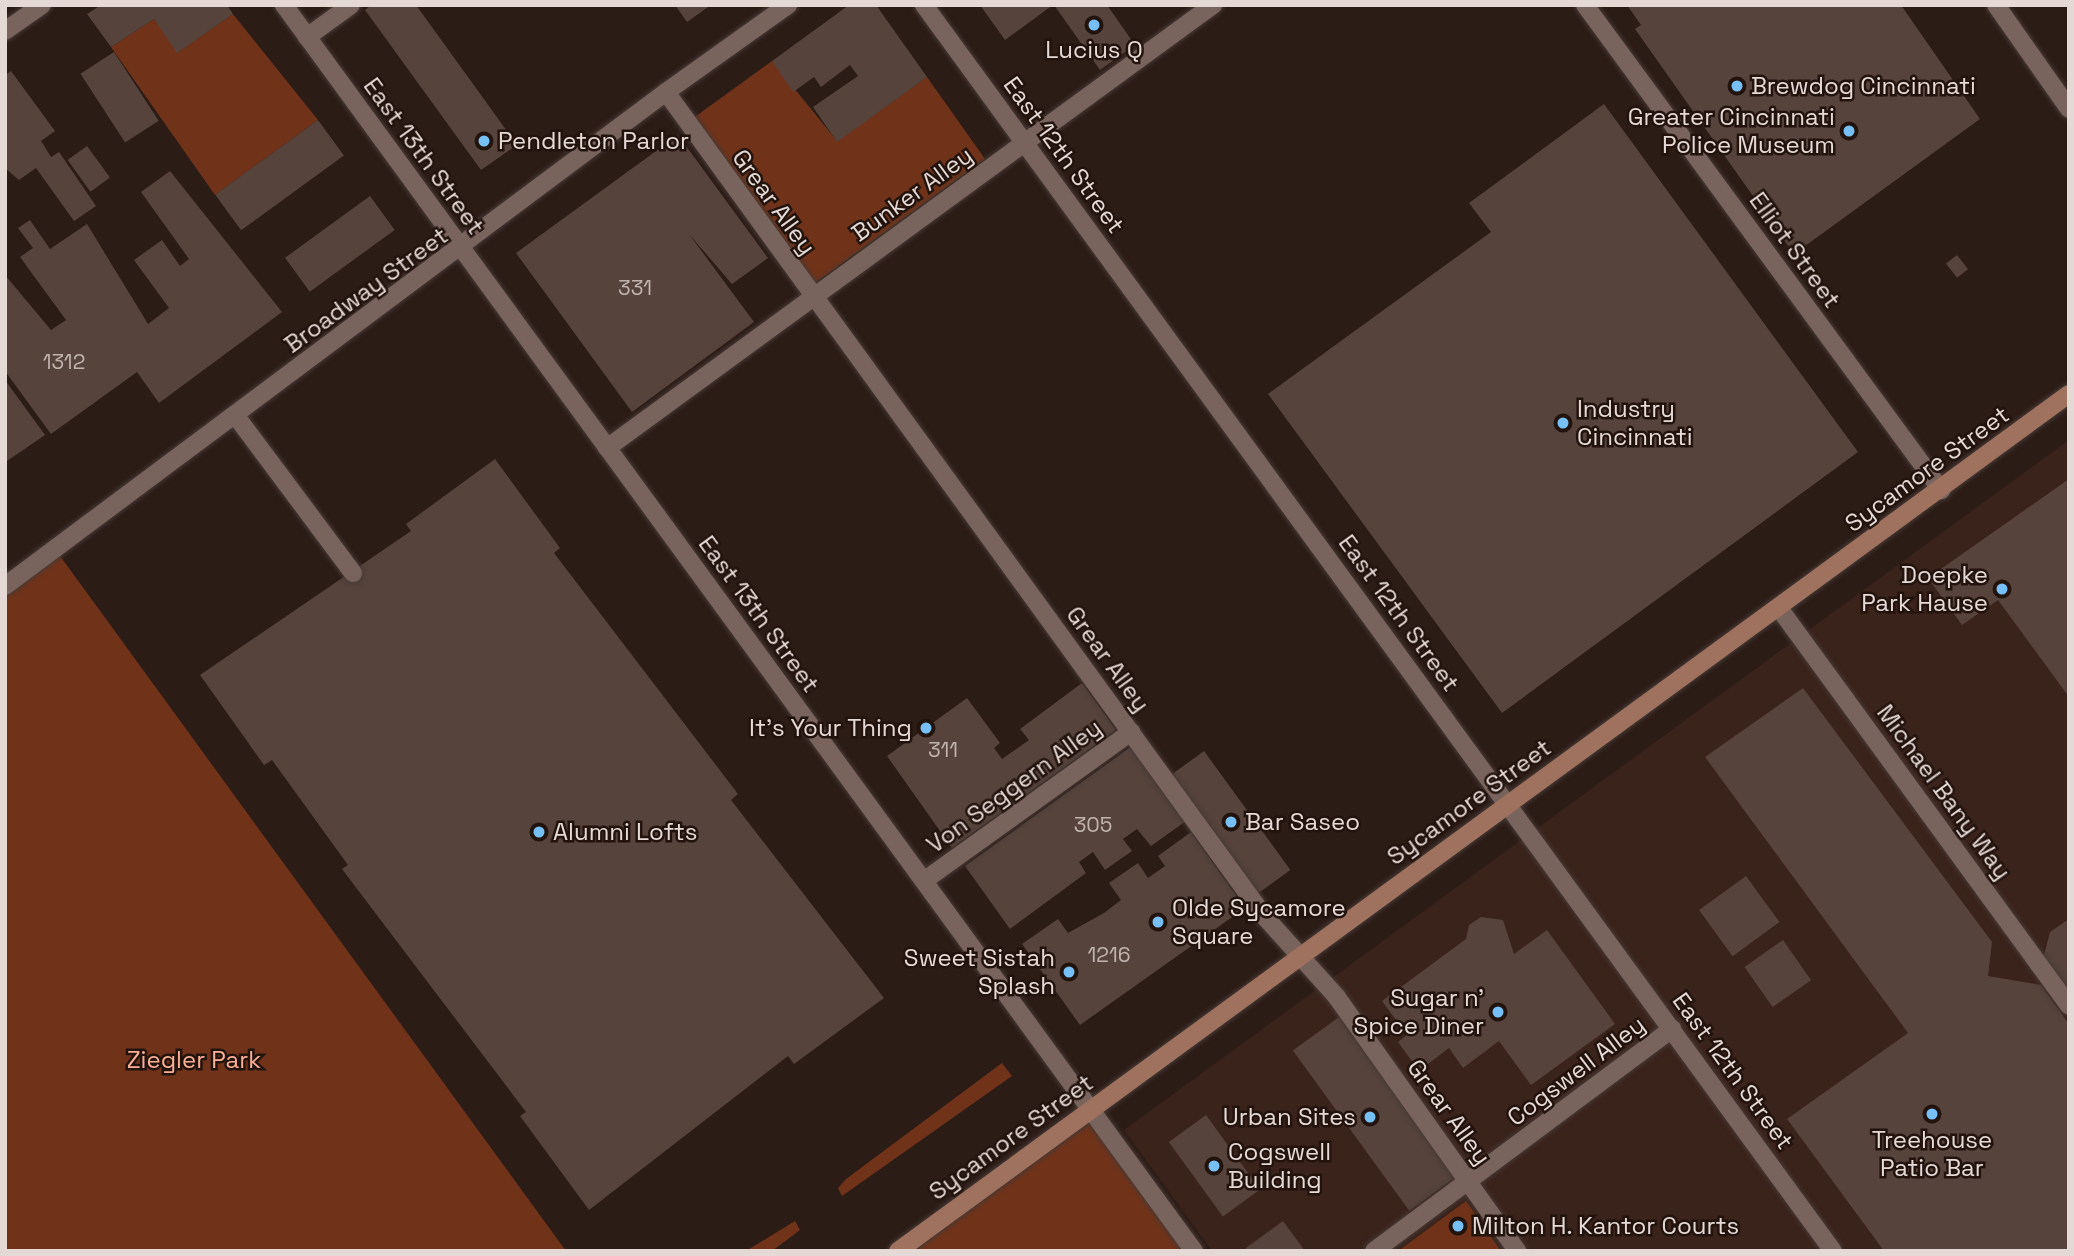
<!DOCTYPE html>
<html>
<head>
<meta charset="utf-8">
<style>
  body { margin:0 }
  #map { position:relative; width:2074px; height:1256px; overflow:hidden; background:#2c1c16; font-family:"Space Grotesk",sans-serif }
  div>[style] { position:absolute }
  .built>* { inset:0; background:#3a231b }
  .green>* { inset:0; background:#70331a }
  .building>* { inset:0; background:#55433c; transform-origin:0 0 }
  .roads { filter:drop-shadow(0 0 2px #463935) drop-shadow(0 0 2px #463935) }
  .service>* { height:18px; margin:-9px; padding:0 9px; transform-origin:9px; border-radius:9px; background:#78645d }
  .pedestrian>* { height:18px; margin:-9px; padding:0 9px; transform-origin:9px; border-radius:9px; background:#78645d }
  .minor>* { height:18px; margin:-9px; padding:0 9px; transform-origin:9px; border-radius:9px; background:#78645d }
  .secondary>* { height:18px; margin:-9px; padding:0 9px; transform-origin:9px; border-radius:9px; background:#9f715f }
  .dots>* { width:19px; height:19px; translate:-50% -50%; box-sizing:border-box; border:4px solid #22130d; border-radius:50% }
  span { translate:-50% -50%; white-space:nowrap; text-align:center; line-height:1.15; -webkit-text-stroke:5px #22130d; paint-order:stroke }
  .number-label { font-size:21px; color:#c1b4af }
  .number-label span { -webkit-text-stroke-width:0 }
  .poi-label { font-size:24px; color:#e5d9d5 }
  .left { translate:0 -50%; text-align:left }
  .right { translate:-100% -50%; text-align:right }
  .street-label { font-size:24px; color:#e5d9d5 }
  .park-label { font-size:24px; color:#f9af93 }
  .frame { position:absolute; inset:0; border:7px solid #e5d9d5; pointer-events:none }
</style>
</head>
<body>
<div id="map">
  <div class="built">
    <div style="clip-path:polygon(2069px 440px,2069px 1251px,1501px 1251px,1465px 1202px,1398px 1251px,1212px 1251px,1124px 1130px)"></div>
  </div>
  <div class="green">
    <div style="clip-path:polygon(233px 14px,318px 120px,215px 195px,111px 47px,154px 19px,178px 52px)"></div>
    <div style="clip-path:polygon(772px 61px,837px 141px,927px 77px,985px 159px,811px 286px,692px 119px)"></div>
    <div style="clip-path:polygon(55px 549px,566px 1251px,5px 1251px,5px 586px)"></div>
    <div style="clip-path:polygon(1002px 1063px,1012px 1076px,842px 1196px,838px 1188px,846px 1179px)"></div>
    <div style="clip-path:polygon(1091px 1108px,1194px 1251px,898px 1251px)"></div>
    <div style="clip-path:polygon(1466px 1201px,1501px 1251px,1398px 1251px)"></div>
    <div style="clip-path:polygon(795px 1221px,800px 1230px,772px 1251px,746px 1251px)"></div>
  </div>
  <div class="building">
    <div style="clip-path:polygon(101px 5px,227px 5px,233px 14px,177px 53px,154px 19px,111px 47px,87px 14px)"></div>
    <div style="clip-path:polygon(371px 5px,416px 5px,517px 145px,481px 170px,365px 10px)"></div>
    <div style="clip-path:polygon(675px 5px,711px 5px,687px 22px)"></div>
    <div style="clip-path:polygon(849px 5px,876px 5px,927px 77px,837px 142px,813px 107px,858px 76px,850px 65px,821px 87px,814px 77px,793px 92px,772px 61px)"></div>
    <div style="clip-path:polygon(980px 5px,1053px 5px,1005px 40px)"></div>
    <div style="clip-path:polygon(1054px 5px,1107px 5px,1135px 45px,1100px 70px)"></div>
    <div style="clip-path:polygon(1627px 5px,1901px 5px,1980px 119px,1794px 254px,1635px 29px,1641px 25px)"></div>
    <div style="left:114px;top:52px;width:82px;height:40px;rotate:57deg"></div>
    <div style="clip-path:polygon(11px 71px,55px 131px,41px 141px,51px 157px,59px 152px,96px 206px,74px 221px,36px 168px,19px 180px,5px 168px,5px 75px)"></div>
    <div style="clip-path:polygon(1604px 104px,1858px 452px,1502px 713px,1268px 394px,1491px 232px,1469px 203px)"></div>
    <div style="left:318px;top:120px;width:44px;height:127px;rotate:54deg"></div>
    <div style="clip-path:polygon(678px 135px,768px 258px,732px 284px,689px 234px,754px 322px,632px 412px,516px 253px)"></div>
    <div style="left:87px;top:146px;width:39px;height:24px;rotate:54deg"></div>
    <div style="clip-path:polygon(170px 171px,282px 312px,159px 403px,137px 372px,51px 434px,5px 371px,5px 275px,51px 330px,66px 320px,20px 257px,33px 248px,18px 228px,30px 220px,50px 249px,87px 224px,148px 324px,169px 308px,134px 260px,162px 240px,180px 266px,189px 259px,141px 192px)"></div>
    <div style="left:370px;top:196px;width:42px;height:105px;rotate:54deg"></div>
    <div style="left:1957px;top:255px;width:18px;height:14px;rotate:52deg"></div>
    <div style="clip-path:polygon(5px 380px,45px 435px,7px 461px,5px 459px)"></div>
    <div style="clip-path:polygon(495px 459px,560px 548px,554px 553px,738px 794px,731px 800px,884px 998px,794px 1064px,788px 1056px,589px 1210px,520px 1116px,526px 1112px,342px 869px,348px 865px,272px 760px,264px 765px,200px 675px,411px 531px,406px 524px)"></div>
    <div style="clip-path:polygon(2069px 479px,2069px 697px,1998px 600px,1962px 625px,1928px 578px)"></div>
    <div style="clip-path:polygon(1082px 683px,1116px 730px,952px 848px,887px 756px,967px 698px,1000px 743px,994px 748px,1002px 759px,1029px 740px,1020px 729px)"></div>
    <div style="clip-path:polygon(1803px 688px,1992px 942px,1988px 976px,2041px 985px,2069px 1024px,2069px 1251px,1884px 1251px,1787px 1119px,1908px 1033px,1705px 757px)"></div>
    <div style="clip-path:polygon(1132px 746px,1186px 821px,1151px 846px,1137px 829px,1123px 839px,1132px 851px,1105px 870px,1093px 852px,1079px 862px,1086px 873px,1010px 929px,965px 866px)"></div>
    <div style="left:1204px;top:751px;width:147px;height:41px;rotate:54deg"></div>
    <div style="clip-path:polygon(1191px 832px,1245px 908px,1080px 1025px,1022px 944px,1058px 919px,1068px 933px,1104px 913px,1121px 900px,1109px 883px,1138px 863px,1148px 878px,1165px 866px,1158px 856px)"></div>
    <div style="left:1746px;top:876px;width:57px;height:58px;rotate:54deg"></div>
    <div style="clip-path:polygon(1481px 917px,1503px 920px,1514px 954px,1547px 930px,1615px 1024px,1531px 1085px,1499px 1041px,1463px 1068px,1449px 1048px,1419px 1071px,1398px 1042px,1407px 1035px,1382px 1001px,1466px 939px,1469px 925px)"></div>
    <div style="clip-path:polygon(2069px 919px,2069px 995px,2043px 959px,2050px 932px)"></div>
    <div style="left:1783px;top:940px;width:49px;height:47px;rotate:55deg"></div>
    <div style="left:1339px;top:1017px;width:198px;height:57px;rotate:54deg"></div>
    <div style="left:1206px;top:1115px;width:92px;height:46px;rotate:54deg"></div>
    <div style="clip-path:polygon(1283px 1221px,1305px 1251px,1248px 1251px,1246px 1248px)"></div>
  </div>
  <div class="roads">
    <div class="service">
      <div style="left:307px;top:37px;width:54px;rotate:-36deg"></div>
      <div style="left:666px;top:92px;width:1018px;rotate:54.03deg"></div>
      <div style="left:1264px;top:916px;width:108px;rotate:48deg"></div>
      <div style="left:1336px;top:996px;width:313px;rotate:54.6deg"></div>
      <div style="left:607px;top:448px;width:751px;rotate:-36.17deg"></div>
      <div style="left:1779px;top:608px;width:492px;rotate:53.9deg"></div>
      <div style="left:925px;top:880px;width:254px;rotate:-35.7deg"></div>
      <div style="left:1374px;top:1251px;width:372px;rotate:-36.7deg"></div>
    </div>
    <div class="pedestrian">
      <div style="left:666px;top:92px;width:150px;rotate:-35.5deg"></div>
      <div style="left:236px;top:416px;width:196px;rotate:53.3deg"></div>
    </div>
    <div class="minor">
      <div style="left:284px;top:5px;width:1543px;rotate:53.86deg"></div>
      <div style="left:924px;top:5px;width:1542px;rotate:53.89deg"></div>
      <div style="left:1585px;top:5px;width:602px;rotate:53.72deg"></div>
      <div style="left:1996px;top:5px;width:127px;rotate:54.9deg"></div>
      <div style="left:5px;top:31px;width:45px;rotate:-35.1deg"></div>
      <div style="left:5px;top:586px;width:825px;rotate:-36.77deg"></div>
    </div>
    <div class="secondary">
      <div style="left:898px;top:1251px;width:1451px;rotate:-36.2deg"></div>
    </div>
  </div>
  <div class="dots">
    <div style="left:1094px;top:25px;background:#76c0f7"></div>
    <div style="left:1737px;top:86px;background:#76c0f7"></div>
    <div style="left:1849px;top:131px;background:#76c0f7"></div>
    <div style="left:484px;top:141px;background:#76c0f7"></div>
    <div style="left:1563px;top:423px;background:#76c0f7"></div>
    <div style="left:2002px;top:589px;background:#76c0f7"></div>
    <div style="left:926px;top:728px;background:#76c0f7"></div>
    <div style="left:1231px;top:822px;background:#76c0f7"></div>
    <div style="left:539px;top:832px;background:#76c0f7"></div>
    <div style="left:1158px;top:922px;background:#76c0f7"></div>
    <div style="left:1069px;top:972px;background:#76c0f7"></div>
    <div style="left:1498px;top:1012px;background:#76c0f7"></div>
    <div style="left:1932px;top:1114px;background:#76c0f7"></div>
    <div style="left:1370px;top:1117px;background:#76c0f7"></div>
    <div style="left:1214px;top:1166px;background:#76c0f7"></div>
    <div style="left:1458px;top:1226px;background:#76c0f7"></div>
  </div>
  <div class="number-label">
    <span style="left:635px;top:288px">331</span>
    <span style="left:64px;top:362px">1312</span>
    <span style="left:943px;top:750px">311</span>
    <span style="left:1093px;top:825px">305</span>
    <span style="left:1109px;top:955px">1216</span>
  </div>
  <div class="poi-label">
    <span style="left:1094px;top:50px">Lucius Q</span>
    <span class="left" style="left:1751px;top:86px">Brewdog Cincinnati</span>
    <span class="right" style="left:1835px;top:131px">Greater Cincinnati<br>Police Museum</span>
    <span class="left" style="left:498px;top:141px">Pendleton Parlor</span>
    <span class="left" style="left:1577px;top:423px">Industry<br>Cincinnati</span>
    <span class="right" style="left:1988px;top:589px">Doepke<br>Park Hause</span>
    <span class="right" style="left:912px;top:728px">It's Your Thing</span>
    <span class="left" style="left:1245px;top:822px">Bar Saseo</span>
    <span class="left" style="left:553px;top:832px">Alumni Lofts</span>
    <span class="left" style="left:1172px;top:922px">Olde Sycamore<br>Square</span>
    <span class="right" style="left:1055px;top:972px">Sweet Sistah<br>Splash</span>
    <span class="right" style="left:1484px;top:1012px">Sugar n'<br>Spice Diner</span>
    <span class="right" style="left:1356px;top:1117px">Urban Sites</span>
    <span style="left:1932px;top:1154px">Treehouse<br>Patio Bar</span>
    <span class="left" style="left:1228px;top:1166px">Cogswell<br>Building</span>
    <span class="left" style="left:1472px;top:1226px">Milton H. Kantor Courts</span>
  </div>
  <div class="street-label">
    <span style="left:1064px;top:155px;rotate:54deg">East 12th Street</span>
    <span style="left:424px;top:156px;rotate:54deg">East 13th Street</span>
    <span style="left:912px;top:194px;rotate:-36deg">Bunker Alley</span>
    <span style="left:774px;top:202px;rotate:54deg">Grear Alley</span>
    <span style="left:1795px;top:250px;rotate:54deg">Elliot Street</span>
    <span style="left:366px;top:290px;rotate:-36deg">Broadway Street</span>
    <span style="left:1927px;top:469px;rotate:-36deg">Sycamore Street</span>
    <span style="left:1399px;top:613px;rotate:54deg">East 12th Street</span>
    <span style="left:759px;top:614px;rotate:54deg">East 13th Street</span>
    <span style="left:1108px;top:659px;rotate:54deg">Grear Alley</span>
    <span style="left:1014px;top:786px;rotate:-36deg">Von Seggern Alley</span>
    <span style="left:1944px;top:792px;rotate:54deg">Michael Bany Way</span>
    <span style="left:1469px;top:802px;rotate:-36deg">Sycamore Street</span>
    <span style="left:1576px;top:1071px;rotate:-37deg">Cogswell Alley</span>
    <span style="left:1733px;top:1071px;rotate:54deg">East 12th Street</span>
    <span style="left:1449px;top:1112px;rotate:54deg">Grear Alley</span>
    <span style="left:1011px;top:1137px;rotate:-36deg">Sycamore Street</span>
  </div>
  <div class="park-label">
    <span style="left:194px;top:1060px">Ziegler Park</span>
  </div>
  <div class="frame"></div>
</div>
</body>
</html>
